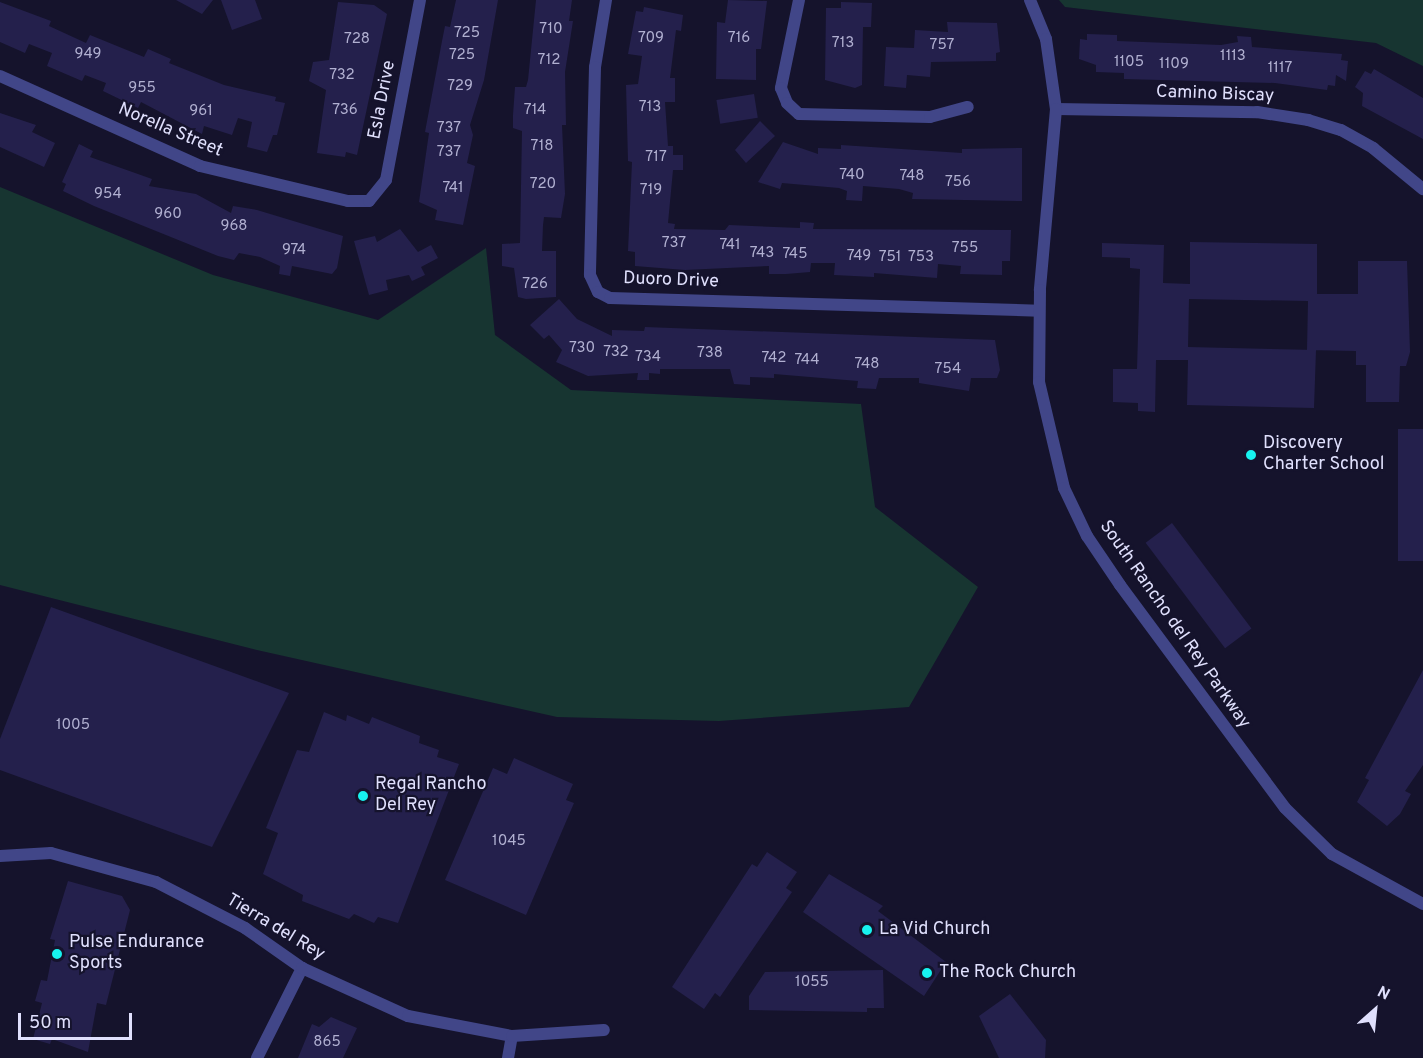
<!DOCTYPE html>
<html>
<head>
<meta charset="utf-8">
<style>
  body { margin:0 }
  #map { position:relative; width:1423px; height:1058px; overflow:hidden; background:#15132c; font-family:Overpass,sans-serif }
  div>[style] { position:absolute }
  .green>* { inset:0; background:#173531 }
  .building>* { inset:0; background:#24204c; transform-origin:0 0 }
  .minor>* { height:12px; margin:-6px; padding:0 6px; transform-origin:6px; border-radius:6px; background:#414688 }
  .tertiary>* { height:12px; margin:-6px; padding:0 6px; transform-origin:6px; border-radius:6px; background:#414688 }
  .dots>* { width:16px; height:16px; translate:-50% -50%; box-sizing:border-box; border:3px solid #15132c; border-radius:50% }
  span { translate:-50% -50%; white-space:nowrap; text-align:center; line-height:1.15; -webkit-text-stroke:4.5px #15132c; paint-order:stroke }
  .number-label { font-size:15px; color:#b1b0d1 }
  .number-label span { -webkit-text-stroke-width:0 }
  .street-label { font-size:18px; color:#e0e0fd }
  .poi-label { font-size:18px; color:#e0e0fd }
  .left { translate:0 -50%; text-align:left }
  .north { position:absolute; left:1345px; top:980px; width:60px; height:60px; -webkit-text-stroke:4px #15132c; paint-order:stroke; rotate:27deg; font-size:16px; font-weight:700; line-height:24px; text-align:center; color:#e0e0fd }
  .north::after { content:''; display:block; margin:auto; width:21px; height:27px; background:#e0e0fd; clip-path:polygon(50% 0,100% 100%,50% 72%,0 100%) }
  .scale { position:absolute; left:18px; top:1013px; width:114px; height:27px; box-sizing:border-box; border:3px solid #e0e0fd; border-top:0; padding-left:8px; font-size:18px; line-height:21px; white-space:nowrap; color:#e0e0fd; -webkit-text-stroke:4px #15132c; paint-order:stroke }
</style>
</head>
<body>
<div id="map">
  <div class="green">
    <div style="clip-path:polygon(1059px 0,1423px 0,1423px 66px,1376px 43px,1065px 7px)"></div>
    <div style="clip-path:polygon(0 187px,213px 275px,378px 320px,486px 248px,495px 335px,571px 390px,861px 404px,875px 507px,978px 587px,909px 707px,719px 721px,557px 717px,257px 650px,0 585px)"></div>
  </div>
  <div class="building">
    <div style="clip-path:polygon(176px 0,213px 0,202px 14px)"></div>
    <div style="clip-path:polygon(221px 0,255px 0,262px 19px,232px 30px)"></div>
    <div style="clip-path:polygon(456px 0,498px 0,484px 80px,470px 125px,473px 135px,467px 163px,475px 166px,463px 225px,435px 220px,437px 210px,419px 202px,429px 133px,425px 132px,442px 41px,445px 26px,450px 27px)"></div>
    <div style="clip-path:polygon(536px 0,572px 0,569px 21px,573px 21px,565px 72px,566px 125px,562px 125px,565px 194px,561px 218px,544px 217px,543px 225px,542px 251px,556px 251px,556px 297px,526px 299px,518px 297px,514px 268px,502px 266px,502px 244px,520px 243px,522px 131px,513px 128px,513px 115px,515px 87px,526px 87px,528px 80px)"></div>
    <div style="clip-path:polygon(728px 0,767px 1px,761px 49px,756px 49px,756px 80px,716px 79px,717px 22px,725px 23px)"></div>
    <div style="clip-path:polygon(0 2px,51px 21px,49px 26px,86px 43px,90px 35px,144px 57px,148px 49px,171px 59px,169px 63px,224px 85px,276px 97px,275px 101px,285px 103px,277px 135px,273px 135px,267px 152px,247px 147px,252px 122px,238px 118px,232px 135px,204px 126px,202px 134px,141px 102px,138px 108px,103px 91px,106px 83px,85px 75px,82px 81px,47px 66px,52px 53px,29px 44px,25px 53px,0 42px)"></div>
    <div style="clip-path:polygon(338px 2px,374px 5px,387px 14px,357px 155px,346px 152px,345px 157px,317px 153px,326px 90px,309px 81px,313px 62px,329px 60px)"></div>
    <div style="clip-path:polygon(841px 2px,872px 3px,871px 27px,863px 27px,862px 85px,855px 88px,825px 80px,826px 8px,841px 8px)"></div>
    <div style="clip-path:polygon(644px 7px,683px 15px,681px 31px,676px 30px,670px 78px,675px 78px,675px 102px,665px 102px,668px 146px,673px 146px,673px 155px,683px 155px,683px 170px,673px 170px,668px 223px,675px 224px,674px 229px,725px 230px,729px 225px,800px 228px,800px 222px,814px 223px,813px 229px,1011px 230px,1010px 261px,1002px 261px,1002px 275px,960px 274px,961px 266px,938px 264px,937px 278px,874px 273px,874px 277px,834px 275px,835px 263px,811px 263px,810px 272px,786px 274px,769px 274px,769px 266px,685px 270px,635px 266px,635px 252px,628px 251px,632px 162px,628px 161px,626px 85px,638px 84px,642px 56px,628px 54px,636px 11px,643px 12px)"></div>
    <div style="clip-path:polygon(947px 22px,997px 23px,1000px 52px,996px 53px,996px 61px,931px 62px,930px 77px,907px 75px,906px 88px,884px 86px,886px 47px,914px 48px,915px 30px,948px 32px)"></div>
    <div style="clip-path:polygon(1087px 34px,1117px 35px,1117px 41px,1221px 45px,1238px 42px,1237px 36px,1251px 37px,1252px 47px,1342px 54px,1341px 60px,1348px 61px,1346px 81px,1336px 75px,1335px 86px,1328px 85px,1327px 90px,1275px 83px,1124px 79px,1124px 73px,1096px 72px,1096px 65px,1079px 59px,1080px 39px,1087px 40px)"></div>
    <div style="clip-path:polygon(1374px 69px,1423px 98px,1423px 139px,1362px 106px,1363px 93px,1355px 87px,1365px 71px,1371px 74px)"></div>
    <div style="left:754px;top:94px;width:24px;height:38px;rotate:81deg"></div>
    <div style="clip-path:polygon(0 113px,36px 125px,32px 132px,55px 143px,44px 167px,0 147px)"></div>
    <div style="clip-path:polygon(760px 121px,775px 136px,746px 163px,735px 150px)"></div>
    <div style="clip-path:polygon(783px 142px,818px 154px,818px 148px,841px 149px,841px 145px,962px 153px,962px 149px,1022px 148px,1022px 201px,912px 199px,913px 193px,899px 189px,863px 186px,862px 201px,846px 200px,847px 191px,839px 188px,782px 183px,780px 189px,758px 182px)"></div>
    <div style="clip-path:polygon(79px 144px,93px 151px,90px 157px,152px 179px,149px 186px,196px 194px,231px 213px,233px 206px,257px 210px,343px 236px,337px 268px,332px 274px,292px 266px,290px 276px,279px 274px,280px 266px,260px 257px,239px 253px,234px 260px,218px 256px,94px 206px,63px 191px,66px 184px,62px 182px)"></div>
    <div style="clip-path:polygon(400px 229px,418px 252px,431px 245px,438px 258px,421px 267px,425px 275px,412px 281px,409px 275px,386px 280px,388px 290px,369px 295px,354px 241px,375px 236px,377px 242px)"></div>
    <div style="clip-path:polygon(1190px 242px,1317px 244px,1317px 294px,1358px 294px,1358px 261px,1407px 261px,1410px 352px,1406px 366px,1400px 366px,1399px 402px,1366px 402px,1366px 365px,1356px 365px,1356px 351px,1307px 350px,1308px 301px,1189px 299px,1188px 347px,1316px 350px,1314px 408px,1187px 405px,1188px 360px,1156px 360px,1155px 412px,1138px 411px,1138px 403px,1113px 402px,1113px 369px,1137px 369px,1140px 269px,1130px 268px,1130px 258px,1102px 257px,1102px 243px,1164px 245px,1163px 283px,1190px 284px)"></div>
    <div style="clip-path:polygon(559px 299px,577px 319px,612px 336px,612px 330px,644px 331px,645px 327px,995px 340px,1000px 370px,997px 378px,971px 378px,969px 391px,919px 383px,919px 378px,879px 378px,876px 389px,857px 388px,858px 381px,774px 374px,774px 378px,750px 377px,750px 385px,734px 384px,730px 369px,660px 369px,660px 374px,649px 373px,649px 380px,637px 380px,638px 373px,588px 376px,556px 362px,562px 350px,549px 335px,544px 339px,530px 325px)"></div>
    <div style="left:1398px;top:429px;width:25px;height:132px"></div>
    <div style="left:1172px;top:523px;width:132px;height:33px;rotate:53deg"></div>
    <div style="clip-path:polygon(51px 607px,289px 693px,212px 847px,0 770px,0 739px)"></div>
    <div style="clip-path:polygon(1423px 670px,1423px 765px,1405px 791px,1411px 794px,1400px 814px,1387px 826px,1357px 802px,1369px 780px,1365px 778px)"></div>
    <div style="clip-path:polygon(324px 712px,346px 721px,347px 715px,369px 724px,372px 717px,420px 736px,419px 743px,439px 750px,437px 757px,459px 764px,398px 923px,378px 917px,374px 923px,354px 914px,349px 919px,302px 901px,303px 895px,263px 874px,278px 833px,266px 828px,297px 750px,309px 752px)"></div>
    <div style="clip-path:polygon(514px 758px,573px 784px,566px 800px,574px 803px,526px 915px,445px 880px,493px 768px,507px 774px)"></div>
    <div style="clip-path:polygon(767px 852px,797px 872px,786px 888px,792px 892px,720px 997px,715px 993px,704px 1009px,672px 987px,752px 864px,757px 867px)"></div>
    <div style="clip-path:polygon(829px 874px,883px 906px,878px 911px,946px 962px,924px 996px,803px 912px)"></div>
    <div style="clip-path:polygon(68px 881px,122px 896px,130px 910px,106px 1005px,97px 1003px,88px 1052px,52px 1039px,50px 1044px,33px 1039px,42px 1003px,35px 1001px,41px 980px,47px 981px,55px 940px,50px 939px)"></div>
    <div style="clip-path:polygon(883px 970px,884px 1008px,867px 1008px,867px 1012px,749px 1010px,749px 996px,765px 972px)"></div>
    <div style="clip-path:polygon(1010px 994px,1046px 1040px,1045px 1058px,999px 1058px,979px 1016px)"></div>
    <div style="clip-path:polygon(331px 1017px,357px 1028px,343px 1058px,298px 1058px,312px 1024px,319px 1027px)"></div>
  </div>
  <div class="minor">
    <div style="left:606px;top:0;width:68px;rotate:99.3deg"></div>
    <div style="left:595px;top:67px;width:208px;rotate:91.4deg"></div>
    <div style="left:590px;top:275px;width:19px;rotate:65deg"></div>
    <div style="left:598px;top:292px;width:13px;rotate:27deg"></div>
    <div style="left:610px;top:298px;width:429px;rotate:1.7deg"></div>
    <div style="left:799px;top:0;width:90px;rotate:101.6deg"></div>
    <div style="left:781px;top:88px;width:16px;rotate:68deg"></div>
    <div style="left:787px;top:103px;width:16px;rotate:43deg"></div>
    <div style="left:799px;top:114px;width:131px;rotate:1.3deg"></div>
    <div style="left:930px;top:117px;width:39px;rotate:-15deg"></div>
    <div style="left:0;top:76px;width:219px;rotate:24.2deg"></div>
    <div style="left:200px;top:166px;width:152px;rotate:13.3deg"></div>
    <div style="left:348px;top:201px;width:21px"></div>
    <div style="left:369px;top:201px;width:27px;rotate:-51deg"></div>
    <div style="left:386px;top:180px;width:183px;rotate:-79.3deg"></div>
    <div style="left:1056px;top:109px;width:201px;rotate:0.9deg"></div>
    <div style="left:1257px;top:112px;width:52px;rotate:8.9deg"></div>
    <div style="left:1308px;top:120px;width:34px;rotate:17deg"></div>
    <div style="left:1341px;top:130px;width:37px;rotate:29deg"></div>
    <div style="left:1373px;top:148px;width:65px;rotate:39.4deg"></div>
    <div style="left:257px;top:1058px;width:101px;rotate:-63.4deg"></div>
    <div style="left:508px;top:1058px;width:22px;rotate:-80deg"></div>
  </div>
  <div class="tertiary">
    <div style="left:1030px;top:0;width:42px;rotate:67.7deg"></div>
    <div style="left:1046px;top:39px;width:71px;rotate:81.9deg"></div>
    <div style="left:1056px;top:109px;width:182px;rotate:95.1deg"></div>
    <div style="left:1040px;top:290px;width:92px;rotate:90.6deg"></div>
    <div style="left:1039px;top:382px;width:109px;rotate:76.7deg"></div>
    <div style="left:1064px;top:488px;width:53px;rotate:64.4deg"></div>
    <div style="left:1087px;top:536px;width:59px;rotate:56deg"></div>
    <div style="left:1120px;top:585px;width:277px;rotate:53.5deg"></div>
    <div style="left:1285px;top:808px;width:66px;rotate:44.4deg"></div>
    <div style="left:1332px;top:854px;width:104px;rotate:28.8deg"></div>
    <div style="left:0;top:856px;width:51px;rotate:-3.4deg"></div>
    <div style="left:51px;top:853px;width:109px;rotate:15.4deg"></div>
    <div style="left:156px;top:882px;width:100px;rotate:27.3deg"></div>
    <div style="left:245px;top:928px;width:70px;rotate:35.1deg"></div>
    <div style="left:302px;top:968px;width:116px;rotate:24.4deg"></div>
    <div style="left:408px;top:1016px;width:106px;rotate:10.9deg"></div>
    <div style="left:512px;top:1036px;width:92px;rotate:-3.7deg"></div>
  </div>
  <div class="dots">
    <div style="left:1251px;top:455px;background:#17f2ef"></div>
    <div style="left:363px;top:796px;background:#17f2ef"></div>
    <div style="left:867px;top:930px;background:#17f2ef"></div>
    <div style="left:57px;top:954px;background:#17f2ef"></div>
    <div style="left:927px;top:973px;background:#17f2ef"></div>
  </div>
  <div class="number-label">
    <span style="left:551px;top:30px">710</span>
    <span style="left:467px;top:34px">725</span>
    <span style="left:651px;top:39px">709</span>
    <span style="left:739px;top:39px">716</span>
    <span style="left:357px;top:40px">728</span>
    <span style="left:843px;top:44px">713</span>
    <span style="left:942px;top:46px">757</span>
    <span style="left:88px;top:55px">949</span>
    <span style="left:462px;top:56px">725</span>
    <span style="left:1233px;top:57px">1113</span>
    <span style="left:549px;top:61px">712</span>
    <span style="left:1129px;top:63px">1105</span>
    <span style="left:1174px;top:65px">1109</span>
    <span style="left:1280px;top:69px">1117</span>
    <span style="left:342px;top:76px">732</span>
    <span style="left:460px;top:87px">729</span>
    <span style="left:142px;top:89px">955</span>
    <span style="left:650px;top:108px">713</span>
    <span style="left:345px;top:111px">736</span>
    <span style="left:535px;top:111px">714</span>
    <span style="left:201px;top:112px">961</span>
    <span style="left:449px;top:129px">737</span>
    <span style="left:542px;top:147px">718</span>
    <span style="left:449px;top:153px">737</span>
    <span style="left:656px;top:158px">717</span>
    <span style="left:852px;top:176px">740</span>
    <span style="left:912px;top:177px">748</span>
    <span style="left:958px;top:183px">756</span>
    <span style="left:543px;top:185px">720</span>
    <span style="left:453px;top:189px">741</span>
    <span style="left:651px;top:191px">719</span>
    <span style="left:108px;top:195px">954</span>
    <span style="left:168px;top:215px">960</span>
    <span style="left:234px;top:227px">968</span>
    <span style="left:674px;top:244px">737</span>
    <span style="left:730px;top:246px">741</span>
    <span style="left:965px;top:249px">755</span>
    <span style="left:294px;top:251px">974</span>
    <span style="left:762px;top:254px">743</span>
    <span style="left:795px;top:255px">745</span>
    <span style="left:859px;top:257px">749</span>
    <span style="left:890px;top:258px">751</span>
    <span style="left:921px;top:258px">753</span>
    <span style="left:535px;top:285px">726</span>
    <span style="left:582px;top:349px">730</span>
    <span style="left:616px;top:353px">732</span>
    <span style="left:710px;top:354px">738</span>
    <span style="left:648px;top:358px">734</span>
    <span style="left:774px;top:359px">742</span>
    <span style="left:807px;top:361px">744</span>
    <span style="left:867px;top:365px">748</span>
    <span style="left:948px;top:370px">754</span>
    <span style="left:73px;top:726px">1005</span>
    <span style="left:509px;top:842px">1045</span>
    <span style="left:812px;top:983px">1055</span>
    <span style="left:327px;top:1043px">865</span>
  </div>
  <div class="street-label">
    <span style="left:1215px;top:95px;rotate:2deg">Camino Biscay</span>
    <span style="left:383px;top:100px;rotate:-79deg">Esla Drive</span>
    <span style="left:170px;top:131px;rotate:23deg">Norella Street</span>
    <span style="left:671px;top:281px;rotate:2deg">Duoro Drive</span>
    <span style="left:1174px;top:625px;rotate:55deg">South Rancho del Rey Parkway</span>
    <span style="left:275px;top:928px;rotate:31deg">Tierra del Rey</span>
  </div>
  <div class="poi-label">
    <span class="left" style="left:1263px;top:455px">Discovery<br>Charter School</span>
    <span class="left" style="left:375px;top:796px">Regal Rancho<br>Del Rey</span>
    <span class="left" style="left:879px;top:930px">La Vid Church</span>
    <span class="left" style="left:69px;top:954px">Pulse Endurance<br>Sports</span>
    <span class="left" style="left:939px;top:973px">The Rock Church</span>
  </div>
  <div class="north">N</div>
  <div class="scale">50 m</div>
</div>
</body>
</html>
